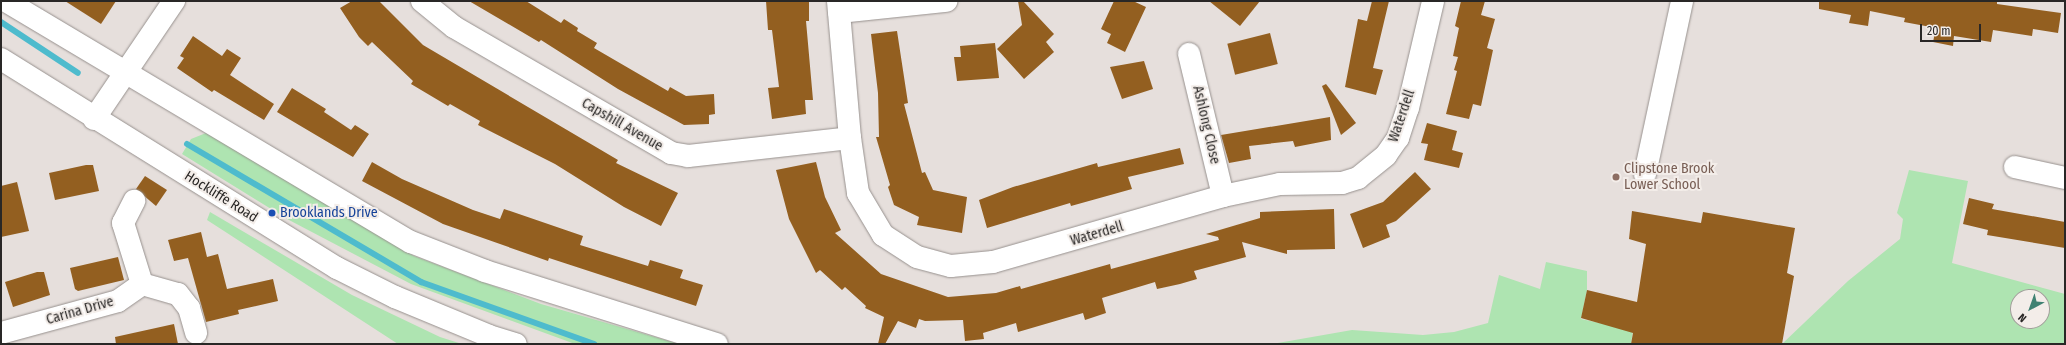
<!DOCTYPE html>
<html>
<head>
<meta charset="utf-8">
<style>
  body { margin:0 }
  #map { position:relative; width:2066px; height:345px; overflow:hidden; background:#e6dfdc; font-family:"Fira Sans Condensed",sans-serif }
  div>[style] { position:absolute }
  .green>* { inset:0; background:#aee4b1 }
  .stream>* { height:6px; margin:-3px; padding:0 3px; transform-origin:3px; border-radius:3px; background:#4ebbcd }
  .building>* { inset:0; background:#935f20; transform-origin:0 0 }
  .roads { filter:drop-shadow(0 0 1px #97918e) drop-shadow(0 0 1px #97918e) }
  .minor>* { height:22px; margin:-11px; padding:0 11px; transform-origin:11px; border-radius:11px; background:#fff }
  .major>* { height:22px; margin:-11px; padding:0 11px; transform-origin:11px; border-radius:11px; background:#fff }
  .dots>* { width:11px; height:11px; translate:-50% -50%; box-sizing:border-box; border:2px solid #f3ede9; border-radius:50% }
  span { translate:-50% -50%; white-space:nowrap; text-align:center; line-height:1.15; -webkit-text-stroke:4px #f3ede9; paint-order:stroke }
  .street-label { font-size:14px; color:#292726 }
  .education-label { font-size:14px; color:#785e54 }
  .left { translate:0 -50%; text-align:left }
  .transit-label { font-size:14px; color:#164399 }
  .frame { position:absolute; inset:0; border:2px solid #292726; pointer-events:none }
  .north { position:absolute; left:2010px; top:289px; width:40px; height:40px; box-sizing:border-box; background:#f3ede9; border:1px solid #a29e9b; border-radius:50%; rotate:221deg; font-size:11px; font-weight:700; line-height:16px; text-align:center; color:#292726 }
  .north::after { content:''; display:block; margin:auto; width:14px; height:18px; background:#408273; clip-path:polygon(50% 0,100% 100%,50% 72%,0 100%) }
  .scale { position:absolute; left:1920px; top:24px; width:61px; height:18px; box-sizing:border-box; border:2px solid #292726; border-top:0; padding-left:5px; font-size:12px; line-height:14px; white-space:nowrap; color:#292726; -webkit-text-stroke:3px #f3ede9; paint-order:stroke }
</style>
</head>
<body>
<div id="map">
  <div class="green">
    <div style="clip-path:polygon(206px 133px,414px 256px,541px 304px,679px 344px,575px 344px,411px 284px,289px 220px,182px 154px,191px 139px)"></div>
    <div style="clip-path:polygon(evenodd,1909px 170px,1968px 181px,1952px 263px,2065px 294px,2065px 344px,1782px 344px,1848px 281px,1900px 239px,1903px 219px,1897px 213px,1909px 170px,2018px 297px,2042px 297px,2042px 321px,2018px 321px,2018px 297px)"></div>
    <div style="clip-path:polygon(210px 212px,352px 295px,440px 337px,462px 344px,398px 344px,207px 220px)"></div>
    <div style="clip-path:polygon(1546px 262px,1587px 271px,1587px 290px,1581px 319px,1633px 330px,1631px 344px,1272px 344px,1352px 330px,1423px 335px,1454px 332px,1488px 323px,1499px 275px,1540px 289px)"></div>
  </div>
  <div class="stream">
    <div style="left:1px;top:22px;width:92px;rotate:33.5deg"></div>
    <div style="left:187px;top:144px;width:272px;rotate:30.5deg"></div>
    <div style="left:421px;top:282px;width:184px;rotate:19.7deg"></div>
  </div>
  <div class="building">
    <div style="clip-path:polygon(65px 1px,116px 1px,101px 24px)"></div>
    <div style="clip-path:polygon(352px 1px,379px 1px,423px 45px,618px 160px,616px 163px,678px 193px,661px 226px,624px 207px,555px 164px,478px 125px,480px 121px,450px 104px,448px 106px,411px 84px,413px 81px,372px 42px,368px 46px,359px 37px,340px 8px)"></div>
    <div style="clip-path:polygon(469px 1px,526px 1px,561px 23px,564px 19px,578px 28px,577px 31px,597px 43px,594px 48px,668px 91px,670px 87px,686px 96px,714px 94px,715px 114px,709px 115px,709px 124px,684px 125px,618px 89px,541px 40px,539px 42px)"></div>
    <div style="clip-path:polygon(766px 1px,809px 1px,809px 21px,806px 21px,813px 100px,805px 100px,806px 114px,772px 119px,768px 88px,779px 87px,772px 30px,768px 30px)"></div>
    <div style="clip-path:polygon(1018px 1px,1023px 1px,1054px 34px,1046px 42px,1054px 52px,1024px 79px,997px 49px,1022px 25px)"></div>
    <div style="clip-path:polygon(1114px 1px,1133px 1px,1146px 7px,1125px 52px,1107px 43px,1111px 34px,1101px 29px)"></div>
    <div style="clip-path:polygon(1209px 1px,1260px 1px,1240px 26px)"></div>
    <div style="clip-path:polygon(1372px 1px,1389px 1px,1373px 68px,1383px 70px,1376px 95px,1345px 87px,1358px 19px,1367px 21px)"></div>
    <div style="clip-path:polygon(1461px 1px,1485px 1px,1481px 15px,1495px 19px,1487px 48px,1493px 50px,1481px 106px,1473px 104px,1469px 119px,1446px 114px,1457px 71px,1454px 70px,1458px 57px,1453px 56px,1459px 28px,1455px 26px)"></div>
    <div style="clip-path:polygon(1819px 1px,1997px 1px,1997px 4px,2061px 13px,2058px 33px,2033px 29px,2032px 36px,1993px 30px,1991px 42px,1954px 36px,1953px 46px,1933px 42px,1936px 28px,1904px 22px,1905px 18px,1870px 11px,1868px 26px,1849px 23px,1851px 15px,1819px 9px)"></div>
    <div style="clip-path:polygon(897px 31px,908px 103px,904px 104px,922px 173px,925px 172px,933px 190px,967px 197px,962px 233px,917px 225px,919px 217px,894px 205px,888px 187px,890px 185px,876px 137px,879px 137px,878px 93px,871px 34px)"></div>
    <div style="left:1270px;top:33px;width:32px;height:44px;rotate:76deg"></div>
    <div style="clip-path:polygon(193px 36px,222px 56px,227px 49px,241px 58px,230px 75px,274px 104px,264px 120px,214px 90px,212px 92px,177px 68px,184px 58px,180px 56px)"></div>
    <div style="clip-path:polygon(995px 43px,999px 78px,957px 81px,954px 57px,961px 57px,960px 46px)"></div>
    <div style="clip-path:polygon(1144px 61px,1153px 89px,1122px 99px,1110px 67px)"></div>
    <div style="clip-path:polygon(1326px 84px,1356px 123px,1341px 135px,1322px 86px)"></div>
    <div style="clip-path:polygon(292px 88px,326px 109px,324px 112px,351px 130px,355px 125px,369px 134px,353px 157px,277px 112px)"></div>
    <div style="clip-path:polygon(1330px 117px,1331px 140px,1295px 147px,1293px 141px,1249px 146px,1251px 159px,1229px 163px,1221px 135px)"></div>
    <div style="clip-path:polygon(1427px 123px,1457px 131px,1452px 150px,1463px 153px,1459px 168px,1424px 160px,1428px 144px,1421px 143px)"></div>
    <div style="clip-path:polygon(1180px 148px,1184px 164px,1128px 177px,1132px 189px,1071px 206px,1070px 203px,987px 228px,979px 200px,1013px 187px,1097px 163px,1098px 167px)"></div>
    <div style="clip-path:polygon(372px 162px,402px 179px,473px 210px,500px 219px,504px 209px,583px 236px,580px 245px,648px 266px,650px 260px,683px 270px,680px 278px,703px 285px,696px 306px,549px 258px,548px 261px,443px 224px,362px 181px)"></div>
    <div style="clip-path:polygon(816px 162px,825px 197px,841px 230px,835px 233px,881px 274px,948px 297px,996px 293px,1020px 286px,1021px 289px,1110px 264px,1111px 269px,1219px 240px,1218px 237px,1206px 234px,1260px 218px,1260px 212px,1334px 209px,1335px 249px,1287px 250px,1287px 254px,1242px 242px,1246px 257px,1194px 271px,1197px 279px,1180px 284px,1157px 289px,1155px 282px,1102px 298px,1106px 313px,1085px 320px,1083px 313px,1018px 332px,1016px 323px,983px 333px,984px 339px,965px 341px,963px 320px,925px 321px,919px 319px,916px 328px,898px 321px,885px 344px,878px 344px,884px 317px,865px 308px,866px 306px,845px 287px,842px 290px,820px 270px,816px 273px,789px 219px,776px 170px)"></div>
    <div style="clip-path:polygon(86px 165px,93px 165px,99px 191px,55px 200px,49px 173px)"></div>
    <div style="clip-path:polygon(1415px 172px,1431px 189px,1396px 221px,1386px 225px,1390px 237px,1363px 248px,1350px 214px,1383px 202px)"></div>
    <div style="clip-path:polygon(145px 176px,167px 190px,156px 206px,136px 189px)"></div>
    <div style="clip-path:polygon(17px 182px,29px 231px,1px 237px,1px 186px)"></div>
    <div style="clip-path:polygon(1969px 198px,1994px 204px,1992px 209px,2065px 222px,2065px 248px,1987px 235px,1988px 230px,1963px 224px)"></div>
    <div style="clip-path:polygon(1632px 211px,1701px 223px,1703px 212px,1795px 228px,1787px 273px,1794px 276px,1782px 344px,1631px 344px,1633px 333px,1581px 318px,1587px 290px,1637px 302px,1646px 244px,1629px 239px)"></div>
    <div style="clip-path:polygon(201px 232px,207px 257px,218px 254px,227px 289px,273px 279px,278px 301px,238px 310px,239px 314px,206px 322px,188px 258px,174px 261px,168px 240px)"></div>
    <div style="clip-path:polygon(118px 257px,124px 280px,78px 291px,75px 289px,70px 268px)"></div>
    <div style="clip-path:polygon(37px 272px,44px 272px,50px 295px,13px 307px,5px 282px)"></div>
    <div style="clip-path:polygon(174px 324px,178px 344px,116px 344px,115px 337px)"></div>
  </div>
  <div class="roads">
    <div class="minor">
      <div style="left:6px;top:1px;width:471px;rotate:30.8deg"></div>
      <div style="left:411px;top:242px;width:79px;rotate:21.4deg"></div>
      <div style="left:485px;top:271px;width:243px;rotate:17.5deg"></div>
      <div style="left:422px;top:1px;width:41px;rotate:39.1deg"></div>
      <div style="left:454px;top:27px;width:251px;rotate:30.1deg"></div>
      <div style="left:671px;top:153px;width:17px;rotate:10deg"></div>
      <div style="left:688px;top:156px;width:163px;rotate:-6.3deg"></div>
      <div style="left:838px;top:1px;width:138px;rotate:85deg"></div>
      <div style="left:850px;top:138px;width:56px;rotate:81.7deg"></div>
      <div style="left:858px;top:193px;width:49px;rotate:59.2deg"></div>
      <div style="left:883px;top:235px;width:40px;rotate:32.9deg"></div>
      <div style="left:917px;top:257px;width:35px;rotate:15deg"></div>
      <div style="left:951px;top:266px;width:42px;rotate:-5.4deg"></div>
      <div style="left:993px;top:262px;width:239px;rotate:-16deg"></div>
      <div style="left:1223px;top:196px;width:58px;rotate:-11.9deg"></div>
      <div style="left:1280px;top:184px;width:62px;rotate:-0.9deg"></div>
      <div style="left:1342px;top:183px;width:17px;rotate:-17deg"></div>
      <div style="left:1358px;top:178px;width:36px;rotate:-39deg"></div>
      <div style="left:1386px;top:155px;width:21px;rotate:-55deg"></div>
      <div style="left:1398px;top:138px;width:32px;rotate:-72deg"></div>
      <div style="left:1408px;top:108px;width:110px;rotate:-76.8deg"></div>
      <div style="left:839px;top:12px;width:108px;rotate:-5.9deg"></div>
      <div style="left:1189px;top:54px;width:146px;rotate:76.5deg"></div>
      <div style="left:94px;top:119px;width:143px;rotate:-55.9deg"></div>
      <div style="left:2015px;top:167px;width:51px;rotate:12.4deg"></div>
      <div style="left:1645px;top:174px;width:177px;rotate:-77.9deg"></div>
      <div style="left:142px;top:284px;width:37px;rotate:16deg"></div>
      <div style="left:178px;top:294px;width:18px;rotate:52deg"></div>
      <div style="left:189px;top:308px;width:26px;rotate:74deg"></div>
      <div style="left:1px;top:333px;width:121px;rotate:-15.3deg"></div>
      <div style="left:118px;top:301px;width:29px;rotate:-35deg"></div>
      <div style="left:142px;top:284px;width:64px;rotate:-107.3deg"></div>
      <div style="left:123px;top:223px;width:25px;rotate:-63deg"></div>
    </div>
    <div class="major">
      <div style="left:1px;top:59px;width:396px;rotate:31.9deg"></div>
      <div style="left:337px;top:268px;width:65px;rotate:26.6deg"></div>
      <div style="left:395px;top:297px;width:102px;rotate:22.5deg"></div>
      <div style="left:489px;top:336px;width:28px;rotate:17deg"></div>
    </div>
  </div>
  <div class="dots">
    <div style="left:1616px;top:177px;background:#8d6e63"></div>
    <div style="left:272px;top:213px;background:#1a4fb4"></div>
  </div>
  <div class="street-label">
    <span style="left:1402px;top:116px;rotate:-71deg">Waterdell</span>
    <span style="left:622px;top:125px;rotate:30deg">Capshill Avenue</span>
    <span style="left:1206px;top:125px;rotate:77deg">Ashlong Close</span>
    <span style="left:221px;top:197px;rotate:32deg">Hockliffe Road</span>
    <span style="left:1097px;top:234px;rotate:-16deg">Waterdell</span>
    <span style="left:80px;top:311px;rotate:-16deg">Carina Drive</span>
  </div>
  <div class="education-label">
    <span class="left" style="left:1624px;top:177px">Clipstone Brook<br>Lower School</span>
  </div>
  <div class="transit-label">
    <span class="left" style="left:280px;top:213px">Brooklands Drive</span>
  </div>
  <div class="frame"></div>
  <div class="north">N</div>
  <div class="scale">20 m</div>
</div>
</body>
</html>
